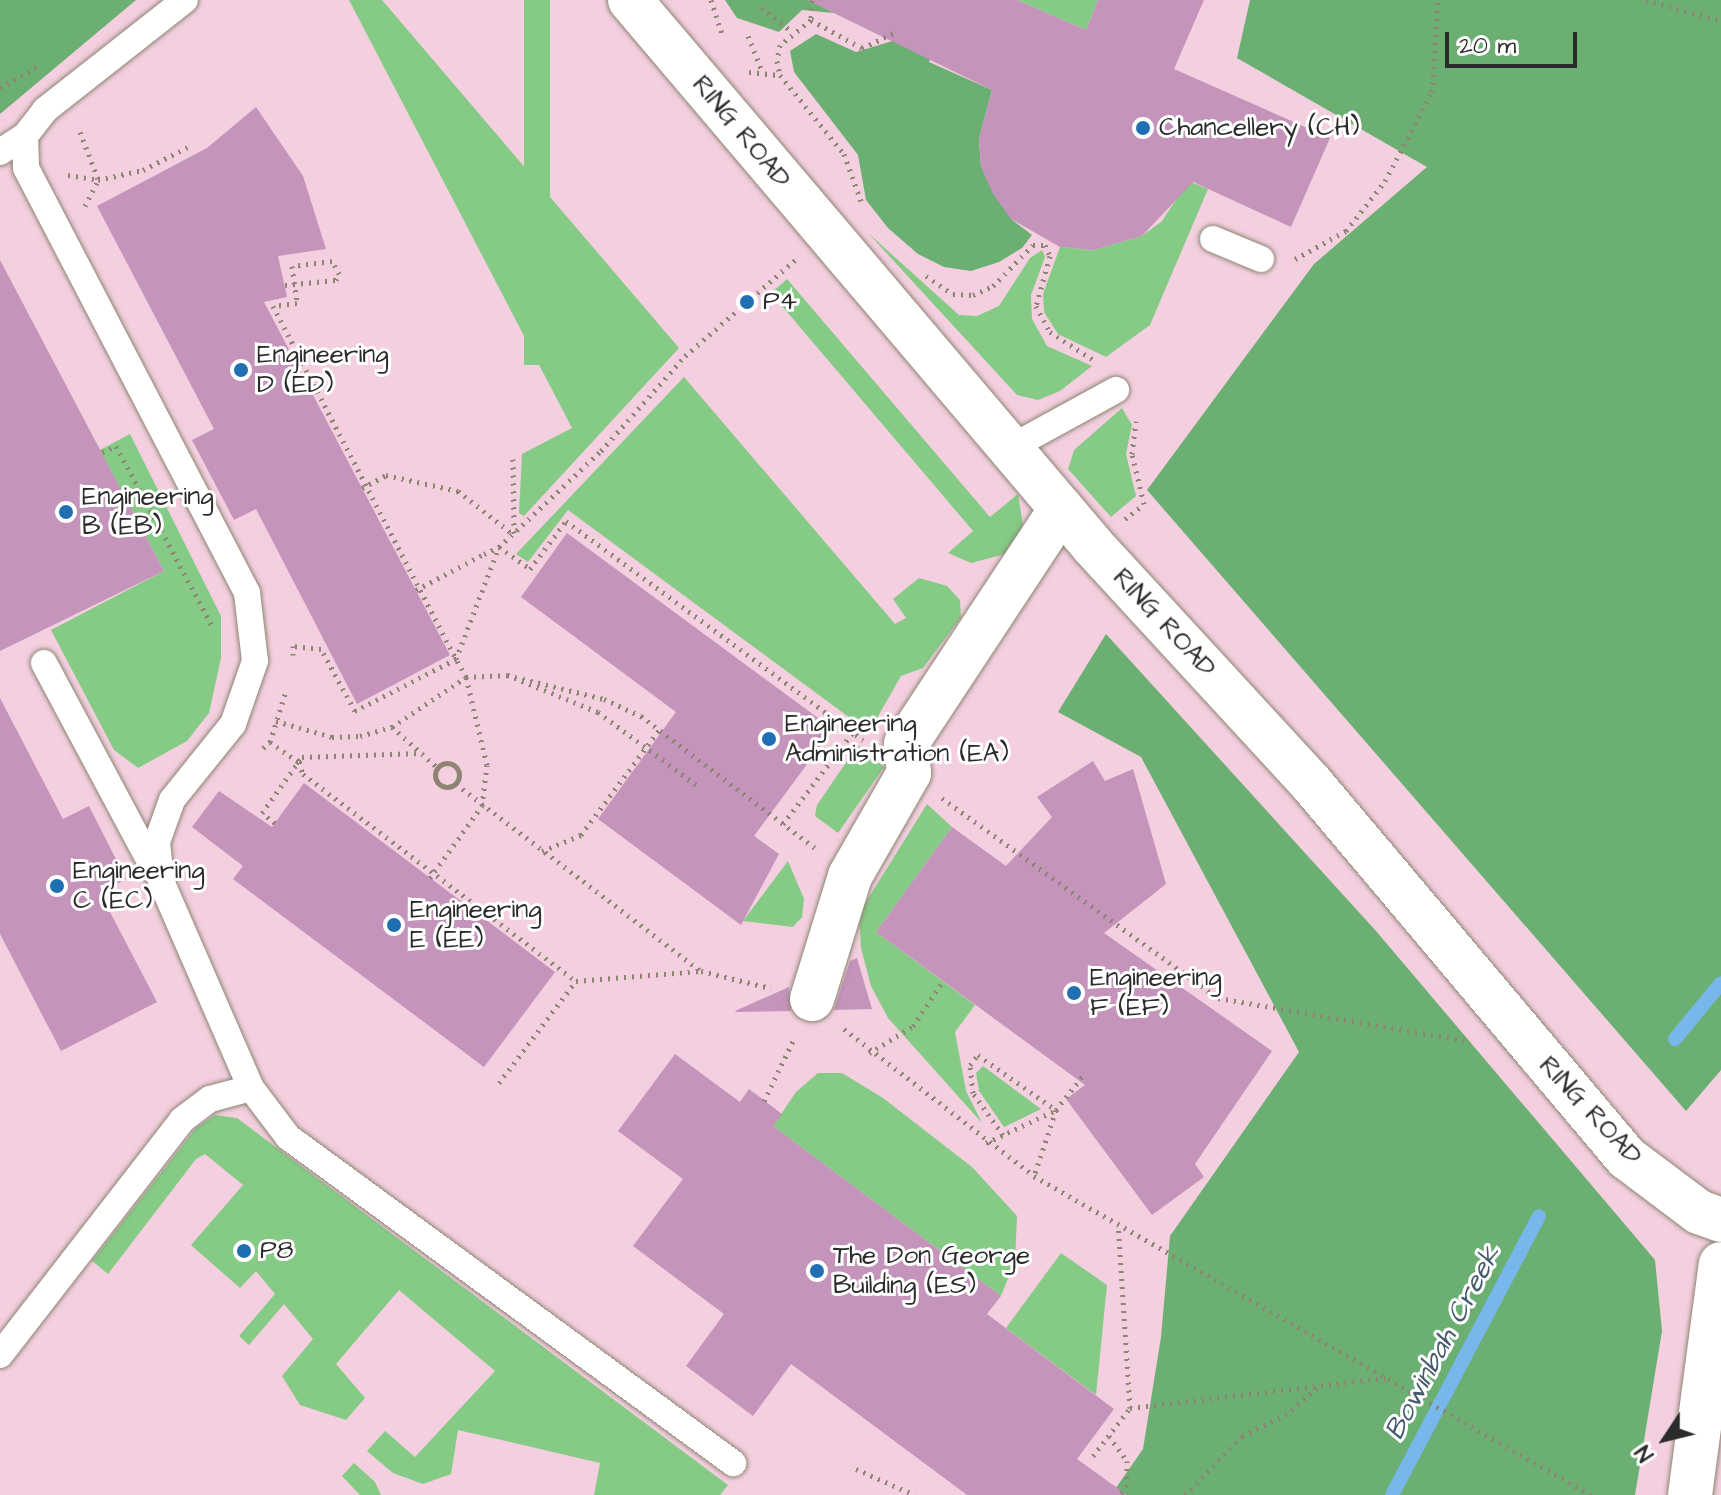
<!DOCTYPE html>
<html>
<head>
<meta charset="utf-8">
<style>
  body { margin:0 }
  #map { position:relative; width:1721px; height:1495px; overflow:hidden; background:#f0ddbc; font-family:"Architects Daughter",sans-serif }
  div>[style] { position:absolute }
  .built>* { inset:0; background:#f3cfdf; transform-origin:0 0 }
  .green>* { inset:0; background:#85cb86; transform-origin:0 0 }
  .forest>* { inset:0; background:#6caf73 }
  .stream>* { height:14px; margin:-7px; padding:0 7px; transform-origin:7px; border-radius:7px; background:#77b7eb }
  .building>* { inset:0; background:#c494ba }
  .path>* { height:5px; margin-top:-2.5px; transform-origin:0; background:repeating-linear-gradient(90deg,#8e8474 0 2px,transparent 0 8px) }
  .path>.ring { margin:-2.5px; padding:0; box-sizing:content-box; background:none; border:5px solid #8e8474; border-radius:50% }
  .roads { filter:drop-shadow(0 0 2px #8e8474) drop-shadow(0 0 2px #8e8474) }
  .lane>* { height:26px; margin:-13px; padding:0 13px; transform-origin:13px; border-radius:13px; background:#fff }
  .street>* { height:44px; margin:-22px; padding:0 22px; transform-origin:22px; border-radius:22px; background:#fff }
  .path-bridge>* { height:5px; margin-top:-2.5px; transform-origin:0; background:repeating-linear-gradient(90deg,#8e8474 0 2px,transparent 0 8px) }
  .dots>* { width:22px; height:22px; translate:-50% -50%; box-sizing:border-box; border:4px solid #fff; border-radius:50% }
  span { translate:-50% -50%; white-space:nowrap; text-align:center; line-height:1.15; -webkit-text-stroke:6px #fff; paint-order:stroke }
  .poi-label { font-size:26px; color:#2b2b2b }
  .left { translate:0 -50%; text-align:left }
  .street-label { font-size:26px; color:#2b2b2b }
  .water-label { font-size:28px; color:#465c6e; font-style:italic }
  .north { position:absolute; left:1625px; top:1399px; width:80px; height:80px; -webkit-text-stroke:6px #fff; paint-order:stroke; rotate:235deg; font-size:22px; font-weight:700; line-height:32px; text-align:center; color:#2b2b2b }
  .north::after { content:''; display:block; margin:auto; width:28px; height:36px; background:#2b2b2b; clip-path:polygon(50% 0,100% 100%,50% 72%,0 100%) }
  .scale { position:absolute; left:1445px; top:32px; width:132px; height:36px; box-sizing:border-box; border:4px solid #2b2b2b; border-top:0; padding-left:10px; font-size:24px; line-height:28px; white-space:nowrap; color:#2b2b2b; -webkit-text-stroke:6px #fff; paint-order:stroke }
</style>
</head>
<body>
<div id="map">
  <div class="built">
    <div style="left:0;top:0;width:1721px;height:1495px"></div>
  </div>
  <div class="green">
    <div style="clip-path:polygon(349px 0,382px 0,679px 348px,524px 516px,519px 513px,522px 454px,572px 428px)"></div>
    <div style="left:524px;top:0;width:26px;height:365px"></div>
    <div style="clip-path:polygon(1017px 0,1098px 0,1086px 30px)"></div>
    <div style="clip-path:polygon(1188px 181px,1208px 189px,1150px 325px,1106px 357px,1058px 334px,1044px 312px,1043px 294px,1060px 247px,1094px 250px,1142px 236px,1162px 221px)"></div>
    <div style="clip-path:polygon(868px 233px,959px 315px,977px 316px,999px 306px,1030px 258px,1042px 250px,1045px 257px,1031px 295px,1032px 319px,1047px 346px,1092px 366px,1060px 391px,1038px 400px,1017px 395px)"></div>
    <div style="clip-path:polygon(787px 279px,990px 517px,1018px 494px,1023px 525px,1005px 554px,971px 563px,948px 553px,973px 531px,771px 293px)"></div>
    <div style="clip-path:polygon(684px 377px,895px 624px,906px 618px,893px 599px,919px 578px,947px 586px,960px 600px,961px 617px,923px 668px,901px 676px,869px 732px,568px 510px,528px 562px,516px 554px)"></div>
    <div style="clip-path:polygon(1122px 408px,1132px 425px,1126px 454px,1136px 496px,1111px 517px,1068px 469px,1074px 450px)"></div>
    <div style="clip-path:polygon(130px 434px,221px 616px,221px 658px,209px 713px,187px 741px,138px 768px,114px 750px,51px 630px,164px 571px,100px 450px)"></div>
    <div style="clip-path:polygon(858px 745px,884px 767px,838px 833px,815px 816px,817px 805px)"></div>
    <div style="clip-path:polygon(927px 804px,952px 827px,876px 932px,975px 1005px,955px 1032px,966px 1091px,982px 1123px,888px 1018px,871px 986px,861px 948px,859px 913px)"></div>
    <div style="clip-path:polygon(788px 861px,804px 899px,802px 917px,793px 927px,743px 921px)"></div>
    <div style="clip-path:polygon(983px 1066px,1041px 1109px,1004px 1127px,979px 1091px,976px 1073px)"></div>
    <div style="clip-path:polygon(818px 1073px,842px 1073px,883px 1098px,972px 1167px,1017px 1216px,1015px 1261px,1001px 1296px,773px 1126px,796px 1092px)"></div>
    <div style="clip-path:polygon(215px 1115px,237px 1118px,728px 1485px,720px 1495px,594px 1495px,600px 1463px,458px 1430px,451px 1474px,423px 1484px,393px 1473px,367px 1451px,385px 1431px,415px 1457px,495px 1371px,399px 1290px,336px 1364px,365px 1398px,346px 1420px,300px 1405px,282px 1376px,313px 1339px,284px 1304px,249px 1345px,239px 1336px,275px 1294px,256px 1271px,240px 1288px,191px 1245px,243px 1185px,205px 1154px,196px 1159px,108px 1274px,92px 1261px,196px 1128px)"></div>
    <div style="clip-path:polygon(1061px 1253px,1107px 1285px,1096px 1395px,1006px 1328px)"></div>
    <div style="clip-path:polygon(354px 1463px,375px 1482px,381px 1495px,360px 1495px,342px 1476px)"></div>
  </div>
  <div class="forest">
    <div style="clip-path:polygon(0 0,136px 0,0 114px)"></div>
    <div style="clip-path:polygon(725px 0,840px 0,834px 13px,802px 10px,779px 32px,737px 18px)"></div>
    <div style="clip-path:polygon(1250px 0,1721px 0,1721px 1070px,1686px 1111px,1147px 490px,1314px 264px,1427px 167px,1237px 58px)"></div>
    <div style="clip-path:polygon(816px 34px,856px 52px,912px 35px,935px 48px,929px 62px,992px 90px,979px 139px,981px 167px,1011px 219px,1032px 235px,1022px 248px,999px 262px,971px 271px,944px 267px,918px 254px,888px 228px,866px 200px,858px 155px,794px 72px,790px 51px)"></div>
    <div style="clip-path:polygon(1106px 634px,1376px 931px,1655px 1260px,1662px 1331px,1635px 1495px,1111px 1495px,1143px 1449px,1161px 1337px,1170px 1236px,1299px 1052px,1141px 757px,1058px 712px)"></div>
  </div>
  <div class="stream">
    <div style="left:1675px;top:1039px;width:72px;rotate:-50.6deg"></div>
    <div style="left:1392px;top:1495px;width:315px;rotate:-62.2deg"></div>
  </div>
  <div class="building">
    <div style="clip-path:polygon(807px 0,1017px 0,1086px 30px,1098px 0,1204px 0,1174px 69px,1330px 138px,1291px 227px,1193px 182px,1142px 236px,1094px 250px,1060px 247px,1011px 219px,993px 194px,981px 167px,979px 139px,992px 90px)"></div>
    <div style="clip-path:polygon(256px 107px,303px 176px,326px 249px,278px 256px,287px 297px,264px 302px,450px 655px,357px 704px,256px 509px,234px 520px,192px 440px,214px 429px,97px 206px,207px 148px)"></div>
    <div style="clip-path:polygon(0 260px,164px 571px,0 651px)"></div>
    <div style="clip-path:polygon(567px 533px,833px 729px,754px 836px,779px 854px,741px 925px,598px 819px,676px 712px,521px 597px)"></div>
    <div style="clip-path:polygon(0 698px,63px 819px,89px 806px,126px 879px,100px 893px,157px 1002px,61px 1051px,0 934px)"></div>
    <div style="clip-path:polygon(1093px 761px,1105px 781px,1133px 769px,1166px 884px,1104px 933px,1272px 1051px,1195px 1164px,1204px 1177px,1152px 1215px,1066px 1099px,1085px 1085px,876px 932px,952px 827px,1006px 866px,1052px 817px,1037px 797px)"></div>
    <div style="clip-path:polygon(304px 783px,555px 972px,484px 1067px,233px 879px,243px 866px,192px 827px,219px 791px,272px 827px)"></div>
    <div style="clip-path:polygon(857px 958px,872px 1009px,834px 1010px,850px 961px)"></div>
    <div style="clip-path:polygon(789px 987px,791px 1011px,736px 1012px,735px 1011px)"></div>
    <div style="clip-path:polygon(675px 1054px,740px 1102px,749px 1089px,782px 1114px,773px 1126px,1001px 1296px,987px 1314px,1114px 1409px,1077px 1459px,1127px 1495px,967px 1495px,791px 1364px,753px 1416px,686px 1366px,724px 1314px,633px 1246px,683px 1179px,618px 1131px)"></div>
  </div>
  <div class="path">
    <div style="left:711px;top:0;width:39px;rotate:72deg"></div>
    <div style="left:812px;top:0;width:20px;rotate:93deg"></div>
    <div style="left:811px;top:20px;width:40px;rotate:141deg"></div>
    <div style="left:780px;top:45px;width:16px;rotate:101deg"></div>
    <div style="left:777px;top:61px;width:14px;rotate:78deg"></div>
    <div style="left:780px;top:75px;width:102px;rotate:51deg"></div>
    <div style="left:844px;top:154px;width:50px;rotate:70.1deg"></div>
    <div style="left:1646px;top:0;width:78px;rotate:15.6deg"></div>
    <div style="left:761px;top:8px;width:39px;rotate:37deg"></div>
    <div style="left:811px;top:20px;width:58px;rotate:28.8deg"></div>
    <div style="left:862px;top:48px;width:35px;rotate:-25deg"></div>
    <div style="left:748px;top:36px;width:38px;rotate:68deg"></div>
    <div style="left:749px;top:72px;width:31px;rotate:6deg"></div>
    <div style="left:0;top:88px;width:44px;rotate:-30.1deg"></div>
    <div style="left:80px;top:132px;width:50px;rotate:69deg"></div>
    <div style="left:68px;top:175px;width:30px;rotate:9deg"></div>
    <div style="left:85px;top:206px;width:29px;rotate:-63deg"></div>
    <div style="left:98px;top:180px;width:46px;rotate:-12.5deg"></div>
    <div style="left:143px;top:170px;width:51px;rotate:-27.1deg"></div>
    <div style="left:1295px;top:259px;width:58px;rotate:-28.8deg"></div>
    <div style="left:1346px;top:231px;width:63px;rotate:-52deg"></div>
    <div style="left:1385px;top:181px;width:101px;rotate:-62.2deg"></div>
    <div style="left:1432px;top:92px;width:92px;rotate:-86.3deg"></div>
    <div style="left:292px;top:266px;width:37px;rotate:82deg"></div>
    <div style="left:297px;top:303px;width:24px;rotate:173deg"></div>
    <div style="left:273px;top:306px;width:398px;rotate:62.6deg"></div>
    <div style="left:456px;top:659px;width:114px;rotate:152.8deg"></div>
    <div style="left:355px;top:711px;width:71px;rotate:-118.7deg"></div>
    <div style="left:321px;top:649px;width:28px;rotate:-174deg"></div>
    <div style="left:293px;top:646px;width:9px;rotate:90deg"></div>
    <div style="left:926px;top:276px;width:32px;rotate:34deg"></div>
    <div style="left:953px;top:294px;width:20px;rotate:3deg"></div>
    <div style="left:973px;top:295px;width:22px;rotate:-24deg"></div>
    <div style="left:993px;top:286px;width:57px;rotate:-45.7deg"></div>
    <div style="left:1033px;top:245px;width:12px"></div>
    <div style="left:1045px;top:245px;width:12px;rotate:66deg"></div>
    <div style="left:1050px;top:256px;width:52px;rotate:105.6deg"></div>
    <div style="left:1036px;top:306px;width:30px;rotate:62deg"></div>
    <div style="left:1050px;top:332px;width:56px;rotate:32.6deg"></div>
    <div style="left:102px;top:452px;width:15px;rotate:-23deg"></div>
    <div style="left:116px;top:446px;width:206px;rotate:61.9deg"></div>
    <div style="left:513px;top:459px;width:75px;rotate:89.2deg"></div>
    <div style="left:386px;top:475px;width:74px;rotate:12.5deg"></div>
    <div style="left:458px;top:491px;width:71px;rotate:38.2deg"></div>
    <div style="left:1125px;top:519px;width:24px;rotate:-38deg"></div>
    <div style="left:1144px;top:504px;width:51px;rotate:-103.5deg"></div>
    <div style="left:1132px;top:454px;width:33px;rotate:-83deg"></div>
    <div style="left:484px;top:554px;width:17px;rotate:-25deg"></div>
    <div style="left:499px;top:547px;width:38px;rotate:35deg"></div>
    <div style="left:530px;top:569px;width:60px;rotate:-53.1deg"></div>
    <div style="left:566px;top:521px;width:369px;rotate:36.4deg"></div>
    <div style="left:276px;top:721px;width:58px;rotate:15.9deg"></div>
    <div style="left:332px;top:737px;width:28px;rotate:-2deg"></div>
    <div style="left:360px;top:736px;width:33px;rotate:-16deg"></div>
    <div style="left:392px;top:727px;width:89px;rotate:-34deg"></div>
    <div style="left:466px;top:677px;width:41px;rotate:-2.8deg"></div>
    <div style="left:507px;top:675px;width:100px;rotate:13.9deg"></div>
    <div style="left:604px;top:699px;width:41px;rotate:24.7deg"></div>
    <div style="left:641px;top:716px;width:218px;rotate:37.2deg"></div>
    <div style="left:392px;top:727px;width:62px;rotate:41.7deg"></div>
    <div style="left:270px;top:742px;width:35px;rotate:35deg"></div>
    <div style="left:299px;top:762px;width:13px;rotate:72deg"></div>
    <div style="left:303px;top:774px;width:343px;rotate:37.2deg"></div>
    <div style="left:576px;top:981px;width:124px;rotate:-4.6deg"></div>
    <div style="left:263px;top:748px;width:9px;rotate:-41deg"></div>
    <div style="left:270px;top:742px;width:53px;rotate:-72.6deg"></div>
    <div class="ring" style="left:435px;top:763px;width:19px;height:19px"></div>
    <div style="left:456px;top:784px;width:308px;rotate:37.4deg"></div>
    <div style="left:701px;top:971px;width:72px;rotate:13.7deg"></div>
    <div style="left:942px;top:798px;width:341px;rotate:35.9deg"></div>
    <div style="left:1218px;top:998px;width:254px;rotate:9.8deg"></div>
    <div style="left:275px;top:823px;width:16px;rotate:-142deg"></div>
    <div style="left:262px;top:813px;width:69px;rotate:-54.5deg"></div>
    <div style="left:302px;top:757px;width:119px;rotate:-1.9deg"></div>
    <div style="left:783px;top:824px;width:116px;rotate:-52.7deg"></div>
    <div style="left:542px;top:851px;width:42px;rotate:-22.3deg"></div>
    <div style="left:581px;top:835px;width:131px;rotate:-53.4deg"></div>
    <div style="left:430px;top:878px;width:89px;rotate:-54.2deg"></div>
    <div style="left:482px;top:806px;width:41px;rotate:-83deg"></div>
    <div style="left:487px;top:765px;width:90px;rotate:-103.4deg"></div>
    <div style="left:466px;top:677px;width:21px;rotate:-119deg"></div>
    <div style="left:456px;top:659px;width:120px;rotate:-69deg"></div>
    <div style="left:499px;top:547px;width:140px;rotate:-43.3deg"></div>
    <div style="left:601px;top:451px;width:127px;rotate:-48.5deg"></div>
    <div style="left:685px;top:356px;width:146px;rotate:-41.1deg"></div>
    <div style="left:844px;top:1029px;width:240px;rotate:37.7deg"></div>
    <div style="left:1034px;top:1176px;width:642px;rotate:29.8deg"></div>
    <div style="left:869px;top:1053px;width:52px;rotate:-31.5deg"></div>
    <div style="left:913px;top:1026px;width:54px;rotate:-56.3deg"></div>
    <div style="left:499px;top:1083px;width:128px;rotate:-53deg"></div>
    <div style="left:764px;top:1101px;width:71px;rotate:-64.2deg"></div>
    <div style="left:1003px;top:1135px;width:52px;rotate:-125.5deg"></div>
    <div style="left:973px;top:1093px;width:28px;rotate:-96deg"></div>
    <div style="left:970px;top:1065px;width:13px;rotate:-51deg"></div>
    <div style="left:978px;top:1055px;width:95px;rotate:35.2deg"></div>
    <div style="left:1056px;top:1110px;width:70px;rotate:108.4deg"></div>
    <div style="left:986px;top:1143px;width:77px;rotate:-25.2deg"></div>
    <div style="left:1056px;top:1110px;width:46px;rotate:-52.1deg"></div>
    <div style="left:1130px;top:1408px;width:257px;rotate:-6.7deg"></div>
    <div style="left:1109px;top:1436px;width:31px;rotate:54deg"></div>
    <div style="left:1127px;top:1461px;width:24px;rotate:90deg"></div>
    <div style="left:1127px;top:1485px;width:12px;rotate:125deg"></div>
    <div style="left:1093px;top:1456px;width:61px;rotate:-52.4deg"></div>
    <div style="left:1130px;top:1408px;width:184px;rotate:-93.7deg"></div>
    <div style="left:856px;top:1469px;width:64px;rotate:23.8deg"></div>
    <div style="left:1185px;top:1495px;width:82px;rotate:-46deg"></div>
    <div style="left:1242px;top:1436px;width:48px;rotate:-26deg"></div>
    <div style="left:1285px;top:1415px;width:43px;rotate:-40.3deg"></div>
  </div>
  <div class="roads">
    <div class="lane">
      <div style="left:25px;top:136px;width:32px;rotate:88deg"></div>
      <div style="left:26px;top:168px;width:479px;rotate:62.5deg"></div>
      <div style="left:247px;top:593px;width:68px;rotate:83.3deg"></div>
      <div style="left:255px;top:661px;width:67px;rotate:109.2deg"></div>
      <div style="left:233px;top:724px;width:97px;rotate:128.8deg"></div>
      <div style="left:172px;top:800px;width:45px;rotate:109.7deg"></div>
      <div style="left:157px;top:842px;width:39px;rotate:84deg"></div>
      <div style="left:161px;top:881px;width:226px;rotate:66.5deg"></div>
      <div style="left:251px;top:1088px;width:61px;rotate:52.9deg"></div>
      <div style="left:288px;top:1137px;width:552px;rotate:36.23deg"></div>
      <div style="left:0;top:152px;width:30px;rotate:-33deg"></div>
      <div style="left:25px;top:136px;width:33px;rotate:-52deg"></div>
      <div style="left:45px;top:110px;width:178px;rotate:-38.2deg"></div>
      <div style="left:1213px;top:239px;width:52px;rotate:22.6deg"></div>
      <div style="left:1010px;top:448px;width:121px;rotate:-28.7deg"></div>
      <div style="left:44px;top:663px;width:236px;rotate:61.9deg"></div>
      <div style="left:0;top:1355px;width:297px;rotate:-52.2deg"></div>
      <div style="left:182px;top:1120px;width:35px;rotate:-37deg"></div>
      <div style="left:210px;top:1099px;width:42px;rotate:-15deg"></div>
    </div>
    <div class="street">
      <div style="left:630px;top:0;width:716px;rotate:49.7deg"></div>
      <div style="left:1093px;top:546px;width:322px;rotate:47.4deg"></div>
      <div style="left:1311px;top:783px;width:490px;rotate:49.9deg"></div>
      <div style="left:1627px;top:1158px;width:90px;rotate:36.9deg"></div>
      <div style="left:1699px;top:1212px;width:23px;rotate:20deg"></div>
      <div style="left:812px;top:999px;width:129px;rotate:-72.8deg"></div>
      <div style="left:850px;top:876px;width:119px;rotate:-60.2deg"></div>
      <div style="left:909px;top:773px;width:29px;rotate:-96deg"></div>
      <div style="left:906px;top:744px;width:282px;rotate:-56.6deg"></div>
      <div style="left:1690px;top:1495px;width:233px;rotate:-82.4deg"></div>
    </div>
  </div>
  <div class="path-bridge">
    <div style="left:285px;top:285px;width:51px;rotate:-5.6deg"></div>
    <div style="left:336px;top:280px;width:7px;rotate:-63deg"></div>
    <div style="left:339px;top:274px;width:15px;rotate:-118deg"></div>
    <div style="left:332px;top:261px;width:40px;rotate:172.9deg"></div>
    <div style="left:362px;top:488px;width:27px;rotate:-28deg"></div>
    <div style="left:416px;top:590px;width:77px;rotate:-27.9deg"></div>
    <div style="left:507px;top:675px;width:98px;rotate:22.1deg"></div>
    <div style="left:598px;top:712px;width:126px;rotate:36.6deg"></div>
  </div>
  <div class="dots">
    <div style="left:1143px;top:128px;background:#1f6fb2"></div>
    <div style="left:747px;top:302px;background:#1f6fb2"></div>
    <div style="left:241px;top:370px;background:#1f6fb2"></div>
    <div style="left:66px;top:512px;background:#1f6fb2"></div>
    <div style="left:769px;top:739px;background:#1f6fb2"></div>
    <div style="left:57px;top:886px;background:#1f6fb2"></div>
    <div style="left:394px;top:925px;background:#1f6fb2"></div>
    <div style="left:1074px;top:993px;background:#1f6fb2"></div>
    <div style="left:244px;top:1251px;background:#1f6fb2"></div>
    <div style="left:817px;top:1271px;background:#1f6fb2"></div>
  </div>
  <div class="poi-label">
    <span class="left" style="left:1159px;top:128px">Chancellery (CH)</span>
    <span class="left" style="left:763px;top:302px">P4</span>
    <span class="left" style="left:257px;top:370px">Engineering<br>D (ED)</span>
    <span class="left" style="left:82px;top:512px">Engineering<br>B (EB)</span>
    <span class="left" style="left:785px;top:739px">Engineering<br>Administration (EA)</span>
    <span class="left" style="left:73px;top:886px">Engineering<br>C (EC)</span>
    <span class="left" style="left:410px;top:925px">Engineering<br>E (EE)</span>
    <span class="left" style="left:1090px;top:993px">Engineering<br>F (EF)</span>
    <span class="left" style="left:260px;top:1251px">P8</span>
    <span class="left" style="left:833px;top:1271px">The Don George<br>Building (ES)</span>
  </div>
  <div class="street-label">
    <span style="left:741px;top:132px;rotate:50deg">RING ROAD</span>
    <span style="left:1164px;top:623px;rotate:47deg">RING ROAD</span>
    <span style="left:1590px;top:1111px;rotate:47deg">RING ROAD</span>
  </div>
  <div class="water-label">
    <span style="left:1443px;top:1343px;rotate:-62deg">Bowinbah Creek</span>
  </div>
  <div class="north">N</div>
  <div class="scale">20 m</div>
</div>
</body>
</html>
